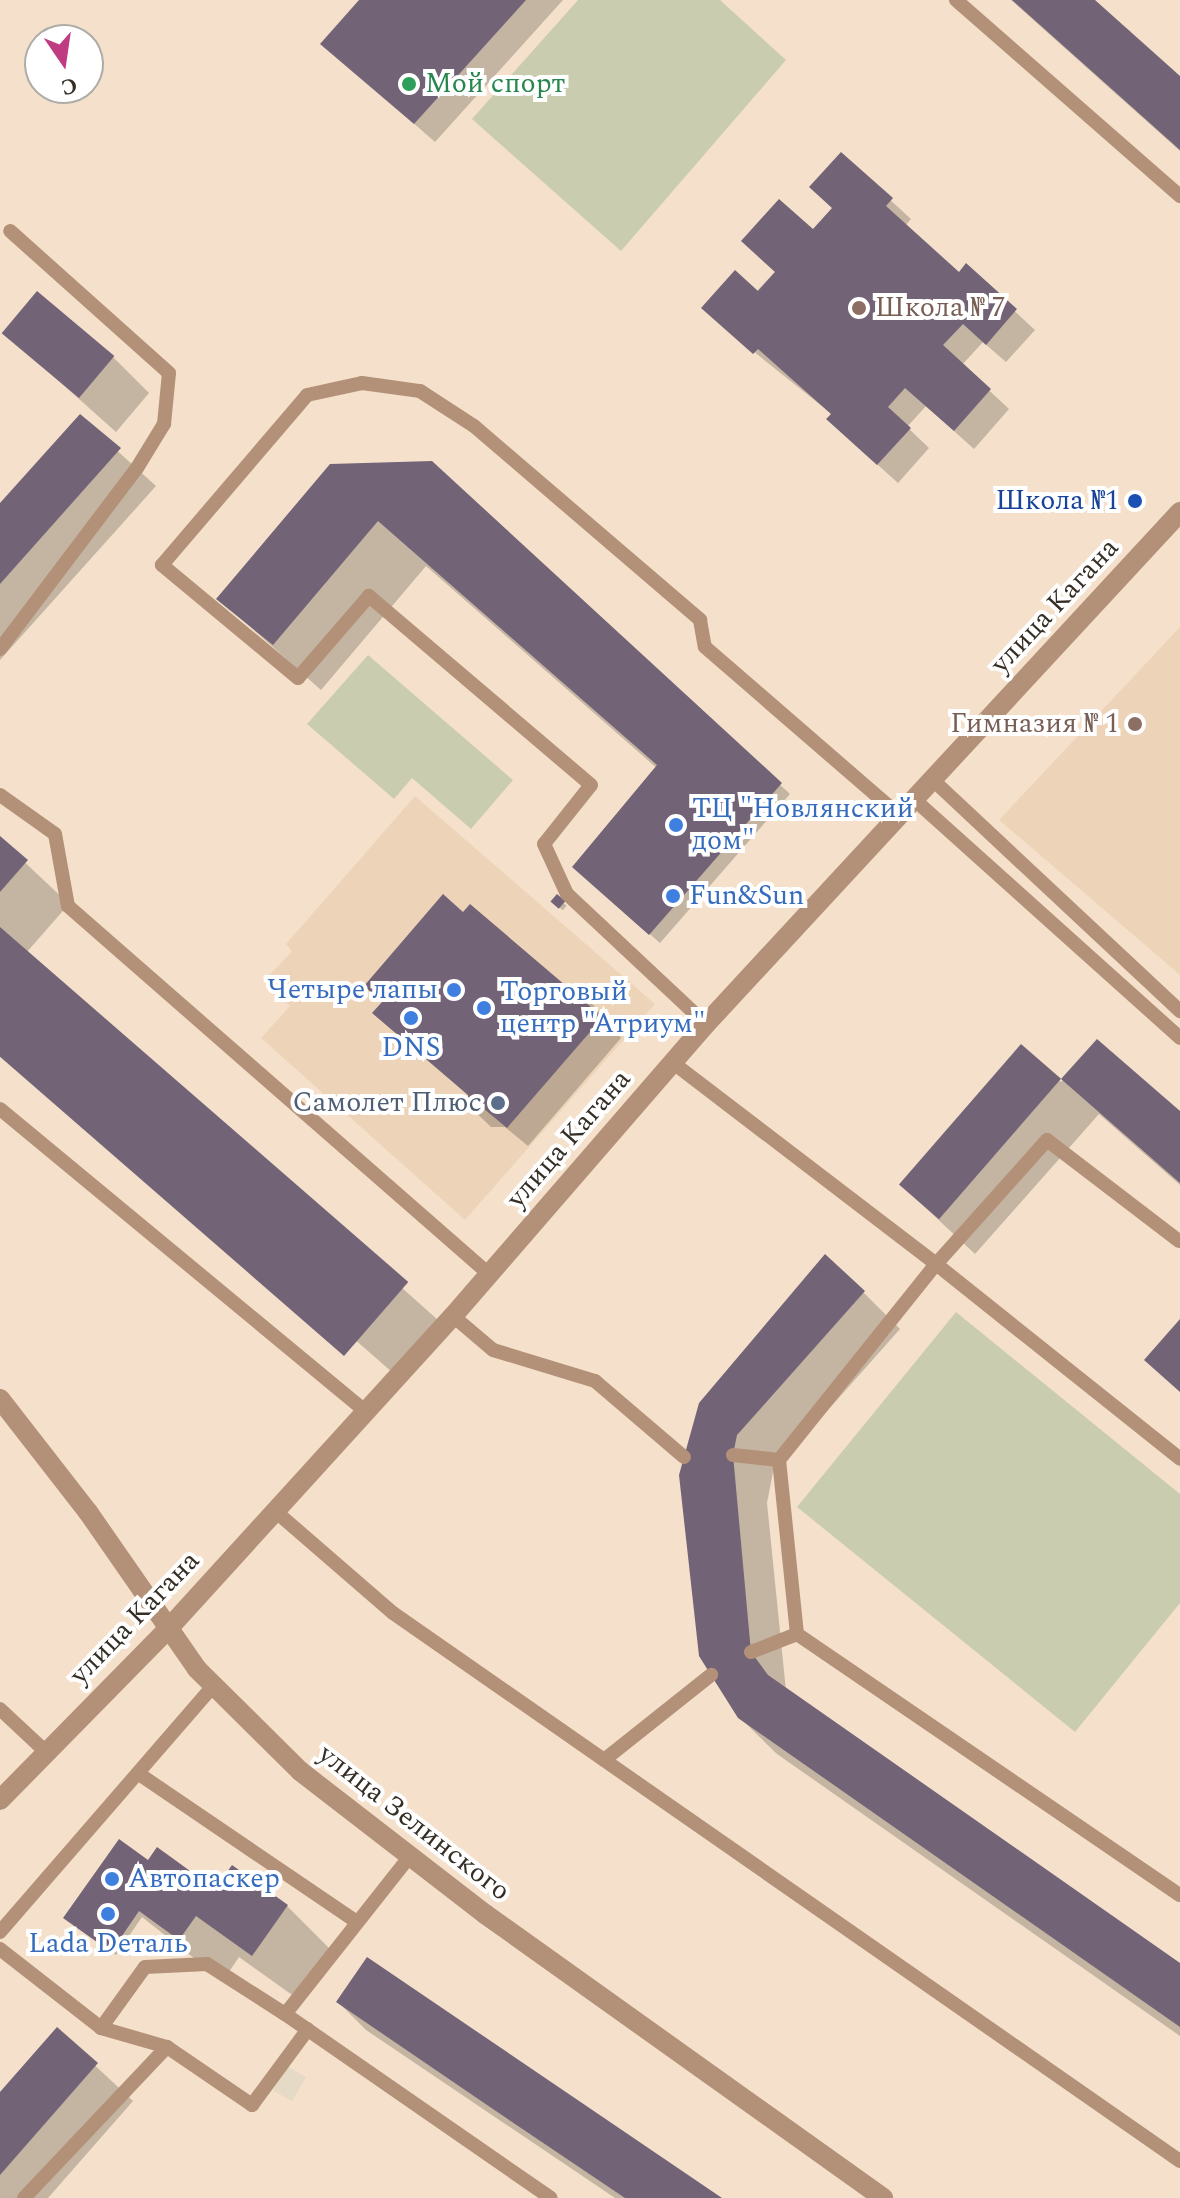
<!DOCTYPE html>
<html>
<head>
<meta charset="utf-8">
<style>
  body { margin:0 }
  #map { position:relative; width:1180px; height:2198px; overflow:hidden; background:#f5e1cb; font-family:Spectral,serif }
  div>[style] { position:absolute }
  .built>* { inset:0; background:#edd4b8 }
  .industrial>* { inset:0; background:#e4dac5; transform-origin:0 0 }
  .green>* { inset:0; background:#caccb0 }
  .shadow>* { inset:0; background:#0003; transform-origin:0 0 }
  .building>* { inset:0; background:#726377; transform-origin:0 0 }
  .service>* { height:14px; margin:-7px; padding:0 7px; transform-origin:7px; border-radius:7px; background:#b39178 }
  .minor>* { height:20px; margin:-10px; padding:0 10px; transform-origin:10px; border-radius:10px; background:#b39178 }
  .tertiary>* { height:20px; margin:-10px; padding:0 10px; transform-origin:10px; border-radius:10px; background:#b39178 }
  .dots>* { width:22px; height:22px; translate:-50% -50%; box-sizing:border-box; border:4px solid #fff; border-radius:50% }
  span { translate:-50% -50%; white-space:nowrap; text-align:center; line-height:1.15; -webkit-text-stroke:8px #fff; paint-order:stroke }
  .leisure-label { font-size:28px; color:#27864d }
  .left { translate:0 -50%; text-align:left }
  .education-label { font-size:28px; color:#785e54 }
  .right { translate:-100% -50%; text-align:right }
  .transit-label { font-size:28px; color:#164399 }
  .street-label { font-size:28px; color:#352e25 }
  .shop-label { font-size:28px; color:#366cbe }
  .service-label { font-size:28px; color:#4e5e75 }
  .north { position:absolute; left:24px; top:24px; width:80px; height:80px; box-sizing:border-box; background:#fff; border:2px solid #aeaba8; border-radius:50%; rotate:167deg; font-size:22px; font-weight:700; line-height:32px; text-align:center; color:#352e25 }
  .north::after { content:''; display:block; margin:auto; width:28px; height:36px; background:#bf3c83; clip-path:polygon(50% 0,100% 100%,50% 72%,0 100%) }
</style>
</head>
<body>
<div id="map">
  <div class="built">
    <div style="clip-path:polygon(1180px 627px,1180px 975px,999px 820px)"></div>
    <div style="clip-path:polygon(415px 796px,655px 1004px,465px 1220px,261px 1038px,290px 1006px,264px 981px,292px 951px,286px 944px)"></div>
  </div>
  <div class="industrial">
    <div style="left:287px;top:2066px;width:22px;height:28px;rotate:30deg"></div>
  </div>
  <div class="green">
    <div style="clip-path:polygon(578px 0,720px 0,786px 60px,621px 251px,472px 119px)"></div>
    <div style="clip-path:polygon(368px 655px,513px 780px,471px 829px,412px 778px,394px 799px,307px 724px)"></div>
    <div style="clip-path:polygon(956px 1312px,1180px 1494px,1180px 1603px,1075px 1732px,797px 1507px)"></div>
  </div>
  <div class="shadow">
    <div style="clip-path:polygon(362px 0,563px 0,435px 142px,323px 44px)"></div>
    <div style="clip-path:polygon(1011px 0,1092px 0,1180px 78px,1180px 151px)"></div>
    <div style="clip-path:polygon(841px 155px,911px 219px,905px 226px,959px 275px,966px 266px,1035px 330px,1006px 362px,983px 342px,962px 365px,1009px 409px,974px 449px,926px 406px,907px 427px,929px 448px,898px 483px,848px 438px,833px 415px,723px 327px,834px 209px)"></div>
    <div style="clip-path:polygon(5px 333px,113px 357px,149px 393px,116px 432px)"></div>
    <div style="clip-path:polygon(80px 417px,156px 486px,0 660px,0 506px)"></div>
    <div style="clip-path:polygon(431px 463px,790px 794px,660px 943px,584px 876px,659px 770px,426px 566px,321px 690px,219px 599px)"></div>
    <div style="clip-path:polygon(0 839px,69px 904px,26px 953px,447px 1328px,401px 1380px,0 1028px)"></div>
    <div style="left:557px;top:897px;width:13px;height:6px;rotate:42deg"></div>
    <div style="clip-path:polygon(565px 987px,578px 987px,621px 1038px,528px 1146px,505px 1127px,491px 1127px,471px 1108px,470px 1097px,375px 1013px)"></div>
    <div style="clip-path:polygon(1097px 1042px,1180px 1114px,1180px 1185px,1099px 1114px,975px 1254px,900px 1184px,1021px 1046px,1061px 1082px)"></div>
    <div style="clip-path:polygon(863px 1292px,900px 1329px,773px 1472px,767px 1503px,786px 1691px,1180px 1966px,1180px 2036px,777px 1754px,739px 1717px,681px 1475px)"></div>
    <div style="clip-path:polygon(148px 1863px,216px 1892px,287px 1906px,330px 1949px,295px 1997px,239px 1957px,223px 1981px,142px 1917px,116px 1955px,70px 1922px)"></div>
    <div style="clip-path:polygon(338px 2002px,719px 2198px,615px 2198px,366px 2030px)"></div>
    <div style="clip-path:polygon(57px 2030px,133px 2101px,48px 2198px,0 2198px,0 2095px)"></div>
  </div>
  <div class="building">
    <div style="clip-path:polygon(359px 0,526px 0,414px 124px,320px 44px)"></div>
    <div style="clip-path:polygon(1012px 0,1095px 0,1180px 76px,1180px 150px)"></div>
    <div style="clip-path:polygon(841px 152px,893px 198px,886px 206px,959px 272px,966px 263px,1017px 309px,986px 345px,963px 324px,943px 345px,991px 389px,954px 431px,905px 388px,888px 407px,911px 428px,877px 465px,826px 419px,831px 414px,758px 349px,753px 354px,701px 308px,735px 270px,758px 291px,775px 272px,741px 241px,779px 199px,813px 229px,832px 208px,809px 187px)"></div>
    <div style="left:37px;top:291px;width:101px;height:55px;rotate:40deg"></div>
    <div style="clip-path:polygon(80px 414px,121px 448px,0 584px,0 503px)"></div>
    <div style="clip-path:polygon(432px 461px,782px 783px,649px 935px,572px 867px,657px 765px,378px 521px,273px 645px,216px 599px,330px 464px)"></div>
    <div style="clip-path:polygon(0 836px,28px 860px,0 892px)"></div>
    <div style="clip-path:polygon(443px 894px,463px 912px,470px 904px,565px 985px,578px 985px,580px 998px,603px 1017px,507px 1128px,483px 1108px,469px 1109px,468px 1095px,372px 1013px,382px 1002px,364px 986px)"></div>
    <div style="left:557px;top:894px;width:11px;height:10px;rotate:41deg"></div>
    <div style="left:0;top:927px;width:541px;height:98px;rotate:41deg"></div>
    <div style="clip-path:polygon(1097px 1039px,1180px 1111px,1180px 1183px,1061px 1079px)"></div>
    <div style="left:1021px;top:1044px;width:53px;height:186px;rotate:41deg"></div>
    <div style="clip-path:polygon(825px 1254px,865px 1291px,737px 1435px,733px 1455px,751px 1652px,768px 1675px,1180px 1963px,1180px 2027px,738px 1718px,699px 1656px,679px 1475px,699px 1403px)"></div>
    <div style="clip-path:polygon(1180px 1319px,1180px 1392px,1144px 1360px)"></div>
    <div style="clip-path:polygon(119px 1839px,148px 1860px,157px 1847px,215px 1889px,232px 1865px,288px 1905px,252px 1956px,196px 1916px,179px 1940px,139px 1911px,111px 1952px,63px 1918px)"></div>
    <div style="clip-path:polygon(367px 1957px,722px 2198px,625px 2198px,490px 2107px,336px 2002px)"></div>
    <div style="clip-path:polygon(57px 2027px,98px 2063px,0 2175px,0 2092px)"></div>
  </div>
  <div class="service">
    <div style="left:956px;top:0;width:298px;rotate:41.2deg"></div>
    <div style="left:0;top:649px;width:227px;rotate:-52.9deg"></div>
    <div style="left:137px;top:468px;width:52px;rotate:-58.5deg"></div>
    <div style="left:164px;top:424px;width:51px;rotate:-84.4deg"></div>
    <div style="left:169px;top:373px;width:213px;rotate:-138.2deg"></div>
    <div style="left:934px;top:781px;width:337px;rotate:43.1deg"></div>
    <div style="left:0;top:795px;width:67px;rotate:35.3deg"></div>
    <div style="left:55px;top:834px;width:73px;rotate:79.8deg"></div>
    <div style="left:68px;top:906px;width:559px;rotate:41.16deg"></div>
    <div style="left:916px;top:801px;width:355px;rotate:41.9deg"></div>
    <div style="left:706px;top:1024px;width:190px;rotate:-136.9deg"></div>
    <div style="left:567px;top:894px;width:55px;rotate:-114.7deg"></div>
    <div style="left:544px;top:844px;width:75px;rotate:-51.5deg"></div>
    <div style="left:591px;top:785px;width:292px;rotate:-139.6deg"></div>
    <div style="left:369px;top:596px;width:108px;rotate:130.9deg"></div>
    <div style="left:298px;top:678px;width:177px;rotate:-140.3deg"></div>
    <div style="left:162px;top:565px;width:223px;rotate:-49.5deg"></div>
    <div style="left:307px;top:395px;width:56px;rotate:-12.3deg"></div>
    <div style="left:362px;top:383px;width:59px;rotate:7.9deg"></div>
    <div style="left:420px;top:391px;width:64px;rotate:32.9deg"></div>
    <div style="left:474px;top:426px;width:298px;rotate:40.6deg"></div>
    <div style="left:700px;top:620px;width:27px;rotate:80deg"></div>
    <div style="left:705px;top:647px;width:259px;rotate:40.9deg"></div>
    <div style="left:672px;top:1062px;width:332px;rotate:37.4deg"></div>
    <div style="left:936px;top:1264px;width:251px;rotate:128.7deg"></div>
    <div style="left:779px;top:1460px;width:175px;rotate:84.1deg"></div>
    <div style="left:797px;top:1634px;width:463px;rotate:34.3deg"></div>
    <div style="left:0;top:1109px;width:474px;rotate:39.6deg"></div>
    <div style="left:1179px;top:1241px;width:166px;rotate:-142.6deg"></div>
    <div style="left:1047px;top:1140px;width:166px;rotate:131.8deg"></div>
    <div style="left:936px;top:1264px;width:312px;rotate:38.6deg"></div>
    <div style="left:453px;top:1316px;width:52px;rotate:40.4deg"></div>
    <div style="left:493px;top:1350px;width:107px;rotate:16.9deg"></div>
    <div style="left:595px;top:1381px;width:117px;rotate:40.5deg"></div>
    <div style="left:733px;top:1455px;width:46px;rotate:6.2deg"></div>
    <div style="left:274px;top:1510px;width:157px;rotate:40.9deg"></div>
    <div style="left:393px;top:1613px;width:959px;rotate:34.85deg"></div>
    <div style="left:751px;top:1652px;width:49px;rotate:-21.4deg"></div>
    <div style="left:0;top:1709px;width:62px;rotate:43deg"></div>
    <div style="left:604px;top:1760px;width:137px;rotate:-38.5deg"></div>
    <div style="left:139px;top:1774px;width:263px;rotate:34.2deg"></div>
    <div style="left:410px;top:1856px;width:201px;rotate:128.3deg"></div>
    <div style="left:285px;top:2014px;width:323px;rotate:34.7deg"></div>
    <div style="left:0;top:1932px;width:328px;rotate:-49.1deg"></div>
    <div style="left:0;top:1949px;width:128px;rotate:38deg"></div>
    <div style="left:101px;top:2028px;width:69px;rotate:16.1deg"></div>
    <div style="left:167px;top:2047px;width:103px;rotate:34.3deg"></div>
    <div style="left:252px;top:2105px;width:94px;rotate:-53.6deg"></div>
    <div style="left:101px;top:2028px;width:75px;rotate:-54.2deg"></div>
    <div style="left:145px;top:1967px;width:62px;rotate:-2.8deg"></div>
    <div style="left:207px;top:1964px;width:93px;rotate:32.7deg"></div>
    <div style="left:24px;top:2198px;width:208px;rotate:-46.6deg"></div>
  </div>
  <div class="minor">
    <div style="left:0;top:1800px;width:240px;rotate:-45.5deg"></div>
    <div style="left:168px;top:1629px;width:423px;rotate:-47.7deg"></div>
    <div style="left:453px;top:1316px;width:386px;rotate:-49.1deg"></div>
    <div style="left:706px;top:1024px;width:698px;rotate:-47.21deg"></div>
  </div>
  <div class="tertiary">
    <div style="left:0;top:1399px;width:143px;rotate:52.1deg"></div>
    <div style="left:88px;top:1512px;width:191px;rotate:55.2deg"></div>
    <div style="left:197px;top:1669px;width:145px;rotate:44.7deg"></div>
    <div style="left:300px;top:1771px;width:234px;rotate:37.7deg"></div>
    <div style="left:485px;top:1914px;width:489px;rotate:35.5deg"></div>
  </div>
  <div class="dots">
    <div style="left:409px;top:84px;background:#2e9e5b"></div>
    <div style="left:859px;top:308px;background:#8d6e63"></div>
    <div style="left:1135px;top:501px;background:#1a4fb4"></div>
    <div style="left:1135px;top:724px;background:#8d6e63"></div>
    <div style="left:676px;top:825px;background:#3f7fe0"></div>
    <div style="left:673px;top:896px;background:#3f7fe0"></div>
    <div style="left:454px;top:990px;background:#3f7fe0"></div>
    <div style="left:484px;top:1008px;background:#3f7fe0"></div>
    <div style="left:411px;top:1018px;background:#3f7fe0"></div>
    <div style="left:498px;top:1103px;background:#5c6f8a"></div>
    <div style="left:112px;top:1879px;background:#3f7fe0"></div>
    <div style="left:108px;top:1914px;background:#3f7fe0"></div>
  </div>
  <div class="leisure-label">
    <span class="left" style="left:425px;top:84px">Мой спорт</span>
  </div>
  <div class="education-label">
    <span class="left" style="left:875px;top:308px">Школа № 7</span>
    <span class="right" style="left:1119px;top:724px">Гимназия № 1</span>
  </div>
  <div class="transit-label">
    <span class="right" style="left:1119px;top:501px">Школа №1</span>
  </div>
  <div class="street-label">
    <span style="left:1055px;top:606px;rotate:-47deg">улица Кагана</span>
    <span style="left:569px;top:1139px;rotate:-49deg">улица Кагана</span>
    <span style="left:135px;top:1618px;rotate:-46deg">улица Кагана</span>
    <span style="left:414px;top:1823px;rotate:38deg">улица Зелинского</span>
  </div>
  <div class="shop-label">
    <span class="left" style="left:692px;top:825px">ТЦ "Новлянский<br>дом"</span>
    <span class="left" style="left:689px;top:896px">Fun&amp;Sun</span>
    <span class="right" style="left:438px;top:990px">Четыре лапы</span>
    <span class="left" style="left:500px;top:1008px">Торговый<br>центр "Атриум"</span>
    <span style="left:411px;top:1048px">DNS</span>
    <span class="left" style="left:128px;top:1879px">Автопаскер</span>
    <span style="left:108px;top:1944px">Lada Dеталь</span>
  </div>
  <div class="service-label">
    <span class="right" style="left:482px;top:1103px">Самолет Плюс</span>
  </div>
  <div class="north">С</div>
</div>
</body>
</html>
